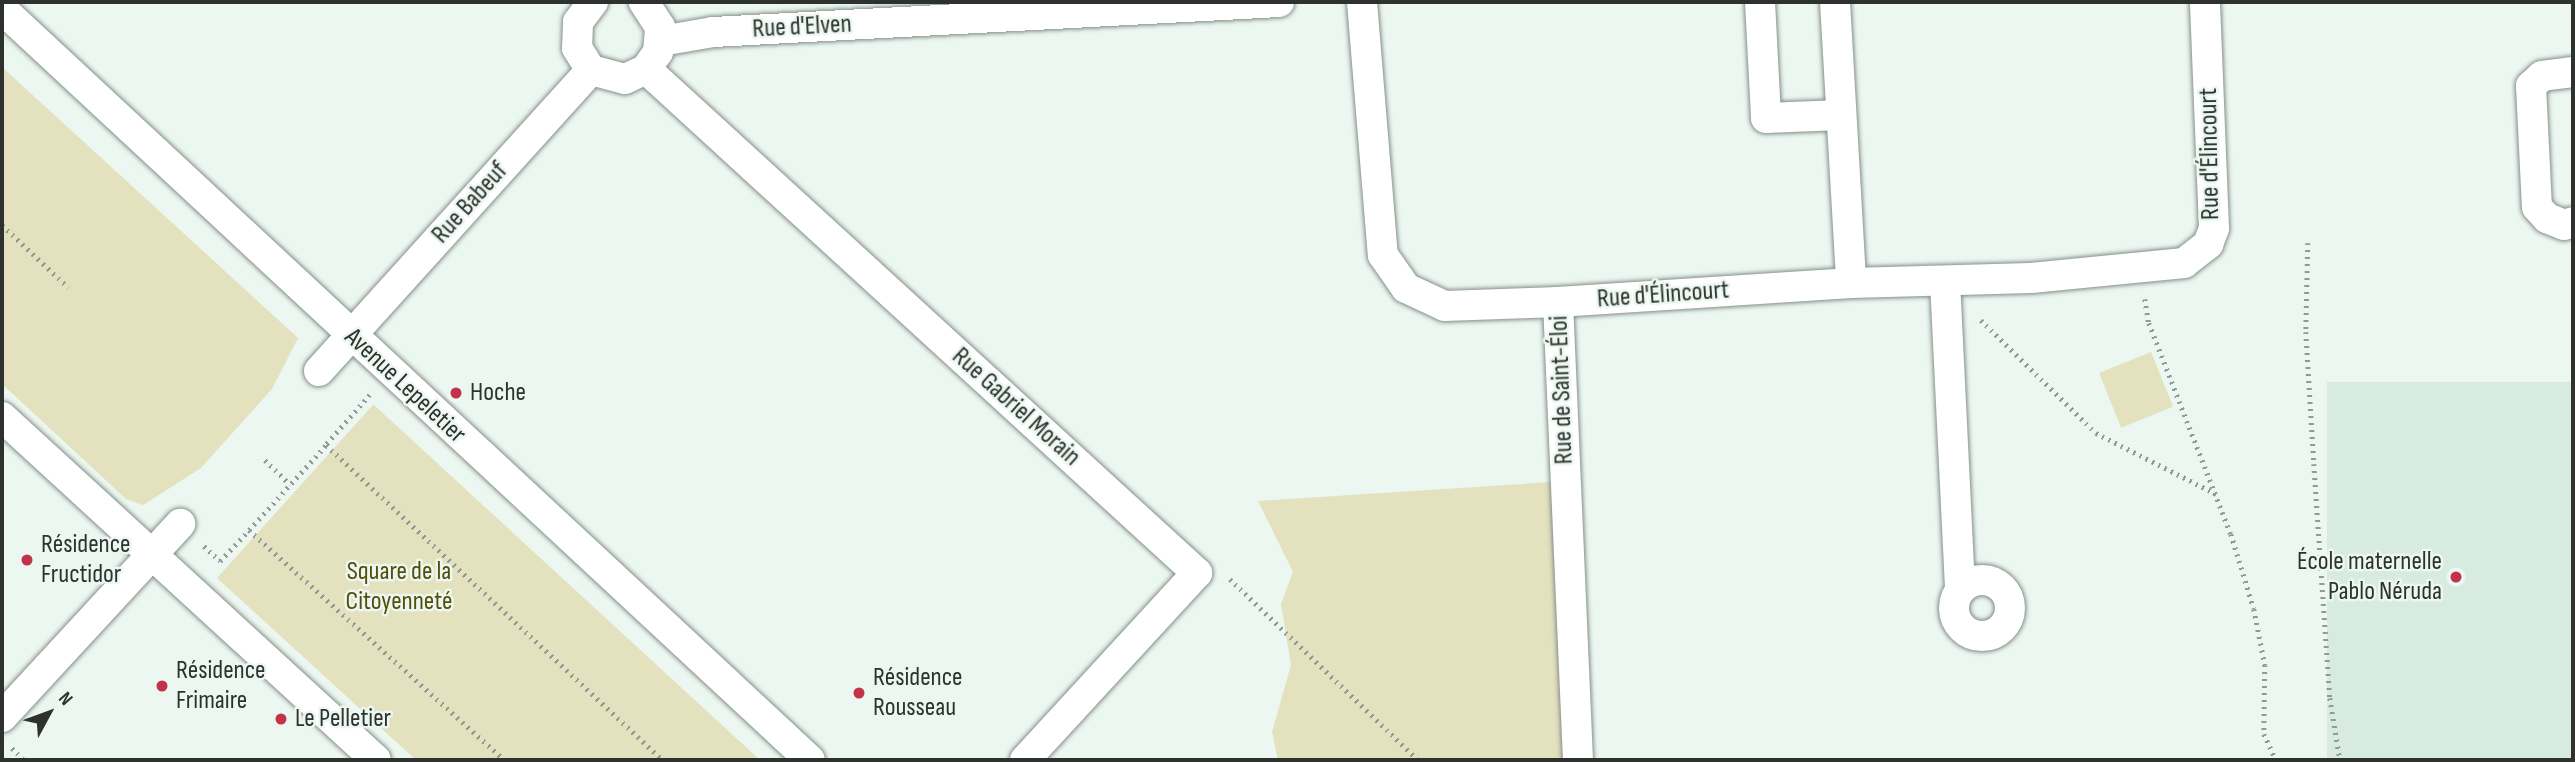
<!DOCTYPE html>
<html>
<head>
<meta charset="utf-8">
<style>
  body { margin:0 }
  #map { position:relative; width:2575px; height:762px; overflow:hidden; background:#ebf7f0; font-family:"Sofia Sans Condensed",sans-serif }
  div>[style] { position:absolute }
  .built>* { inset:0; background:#d8ebe1; transform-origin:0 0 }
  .green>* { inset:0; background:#e3e1be; transform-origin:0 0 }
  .path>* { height:4.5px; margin-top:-2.25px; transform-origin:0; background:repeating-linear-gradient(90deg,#929a95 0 2px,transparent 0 7px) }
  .roads { filter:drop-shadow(0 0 2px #86908b) drop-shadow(0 0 2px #86908b) }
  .minor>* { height:30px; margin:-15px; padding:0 15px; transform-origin:15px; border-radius:15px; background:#fff }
  .minor>.ring { margin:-15px; padding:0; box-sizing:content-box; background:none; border:30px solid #fff; border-radius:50% }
  .dots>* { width:19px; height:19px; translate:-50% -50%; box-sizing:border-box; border:4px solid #ebf7f0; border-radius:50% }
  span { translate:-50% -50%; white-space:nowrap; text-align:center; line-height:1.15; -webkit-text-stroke:5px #ebf7f0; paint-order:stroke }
  .street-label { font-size:26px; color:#2d322f }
  .poi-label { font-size:26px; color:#2d322f }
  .left { translate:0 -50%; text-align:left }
  .right { translate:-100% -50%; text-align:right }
  .park-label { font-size:26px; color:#544e08 }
  .frame { position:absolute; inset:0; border:4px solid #2d322f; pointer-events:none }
  .north { position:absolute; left:14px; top:678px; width:70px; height:70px; -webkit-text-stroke:5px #ebf7f0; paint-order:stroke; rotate:49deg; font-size:19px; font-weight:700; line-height:28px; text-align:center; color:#2d322f }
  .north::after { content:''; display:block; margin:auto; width:24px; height:32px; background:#2d322f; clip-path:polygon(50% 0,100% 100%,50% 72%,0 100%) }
</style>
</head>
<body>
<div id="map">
  <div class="built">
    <div style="left:2573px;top:382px;width:376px;height:246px;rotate:90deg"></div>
  </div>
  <div class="green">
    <div style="clip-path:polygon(2px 67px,298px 338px,272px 389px,201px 468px,143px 505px,126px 499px,2px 384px)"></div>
    <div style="left:2151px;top:352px;width:59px;height:56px;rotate:68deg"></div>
    <div style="clip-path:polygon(373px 405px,374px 405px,760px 760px,416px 760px,217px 578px)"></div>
    <div style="clip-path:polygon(1553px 482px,1570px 760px,1278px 760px,1272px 732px,1291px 665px,1281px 604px,1293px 572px,1258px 501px)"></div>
  </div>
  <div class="path">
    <div style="left:2px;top:225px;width:91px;rotate:43.2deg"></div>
    <div style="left:2308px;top:243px;width:89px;rotate:91.3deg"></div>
    <div style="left:2306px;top:332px;width:132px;rotate:86.5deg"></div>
    <div style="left:2314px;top:464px;width:235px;rotate:86.1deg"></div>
    <div style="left:2330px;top:698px;width:63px;rotate:80.8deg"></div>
    <div style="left:2145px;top:299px;width:24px;rotate:81deg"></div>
    <div style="left:2149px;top:323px;width:226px;rotate:68.8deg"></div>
    <div style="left:2231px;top:534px;width:78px;rotate:73deg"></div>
    <div style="left:2254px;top:609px;width:57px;rotate:78.9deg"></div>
    <div style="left:2265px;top:665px;width:69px;rotate:90.8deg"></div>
    <div style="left:2264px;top:734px;width:29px;rotate:65deg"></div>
    <div style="left:1981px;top:320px;width:161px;rotate:44.5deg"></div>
    <div style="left:2096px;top:433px;width:135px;rotate:26.9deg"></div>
    <div style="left:370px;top:395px;width:67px;rotate:131.3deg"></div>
    <div style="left:326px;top:445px;width:461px;rotate:43.1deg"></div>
    <div style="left:265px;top:460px;width:35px;rotate:44deg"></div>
    <div style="left:249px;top:530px;width:115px;rotate:-47.8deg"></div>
    <div style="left:204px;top:546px;width:22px;rotate:43deg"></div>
    <div style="left:220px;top:561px;width:42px;rotate:-46.9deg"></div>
    <div style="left:249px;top:530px;width:343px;rotate:42deg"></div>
    <div style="left:1230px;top:579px;width:261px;rotate:43.9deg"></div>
    <div style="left:12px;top:748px;width:17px;rotate:45deg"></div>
  </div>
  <div class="roads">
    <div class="minor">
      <div style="left:593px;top:2px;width:25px;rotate:127deg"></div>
      <div style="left:578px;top:22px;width:26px;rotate:92deg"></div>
      <div style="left:577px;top:48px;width:26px;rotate:58deg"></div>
      <div style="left:591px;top:70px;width:35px;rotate:15deg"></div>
      <div style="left:625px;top:79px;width:23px;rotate:-25deg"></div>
      <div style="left:646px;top:69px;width:21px;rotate:-55deg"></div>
      <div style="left:658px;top:52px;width:25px;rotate:-85deg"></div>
      <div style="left:660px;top:27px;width:30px;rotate:-123deg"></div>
      <div style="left:1362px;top:2px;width:254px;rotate:85.3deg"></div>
      <div style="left:1383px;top:255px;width:40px;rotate:55.1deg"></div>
      <div style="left:1406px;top:288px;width:43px;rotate:24.8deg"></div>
      <div style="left:1445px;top:306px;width:113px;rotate:-2deg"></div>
      <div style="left:1558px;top:302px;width:458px;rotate:87.5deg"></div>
      <div style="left:1760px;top:2px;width:116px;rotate:87deg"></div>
      <div style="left:1766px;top:118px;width:75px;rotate:-2.3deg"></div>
      <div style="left:1835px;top:2px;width:281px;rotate:86.7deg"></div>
      <div style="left:2px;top:9px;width:1103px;rotate:42.91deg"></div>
      <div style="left:661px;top:41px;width:53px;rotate:-9.8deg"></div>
      <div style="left:713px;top:32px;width:567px;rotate:-3.03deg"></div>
      <div style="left:646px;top:69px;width:747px;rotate:42.45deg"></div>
      <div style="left:1197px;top:573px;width:254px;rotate:132.6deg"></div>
      <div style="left:2573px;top:72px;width:31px;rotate:173deg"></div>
      <div style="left:2542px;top:76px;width:15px;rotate:138deg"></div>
      <div style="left:2531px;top:86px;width:121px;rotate:87.2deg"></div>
      <div style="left:2537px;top:207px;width:15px;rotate:48deg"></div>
      <div style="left:2547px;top:218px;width:18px;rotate:22deg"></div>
      <div style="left:2564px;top:225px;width:9px;rotate:-18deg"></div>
      <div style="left:1945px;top:281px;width:309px;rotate:87.2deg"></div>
      <div style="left:1558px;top:302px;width:294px;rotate:-3.7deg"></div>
      <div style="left:1851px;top:283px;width:180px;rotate:-1.6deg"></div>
      <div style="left:2031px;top:278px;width:154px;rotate:-5.6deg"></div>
      <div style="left:2184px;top:263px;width:31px;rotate:-38deg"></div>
      <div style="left:2208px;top:244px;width:17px;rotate:-69deg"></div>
      <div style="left:2214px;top:228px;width:226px;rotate:-92.3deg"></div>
      <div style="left:319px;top:371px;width:406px;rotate:-47.9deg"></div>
      <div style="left:2px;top:417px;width:507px;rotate:42.52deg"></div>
      <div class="ring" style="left:1954px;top:580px;width:26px;height:26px"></div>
      <div style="left:2px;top:717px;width:263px;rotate:-47.3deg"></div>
    </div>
  </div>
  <div class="dots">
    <div style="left:456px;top:393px;background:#c3324a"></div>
    <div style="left:27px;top:560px;background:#c3324a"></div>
    <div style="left:2456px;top:577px;background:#c3324a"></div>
    <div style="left:162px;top:686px;background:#c3324a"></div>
    <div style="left:859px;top:693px;background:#c3324a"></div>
    <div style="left:281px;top:719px;background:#c3324a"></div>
  </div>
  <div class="street-label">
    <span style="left:802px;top:27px;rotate:-3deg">Rue d'Elven</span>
    <span style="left:2210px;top:154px;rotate:-91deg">Rue d'Élincourt</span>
    <span style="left:470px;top:203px;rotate:-48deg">Rue Babeuf</span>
    <span style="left:1663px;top:295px;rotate:-4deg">Rue d'Élincourt</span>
    <span style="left:405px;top:386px;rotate:43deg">Avenue Lepeletier</span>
    <span style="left:1562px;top:390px;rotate:-92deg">Rue de Saint-Éloi</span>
    <span style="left:1016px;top:407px;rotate:42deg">Rue Gabriel Morain</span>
  </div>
  <div class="poi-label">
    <span class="left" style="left:470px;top:393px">Hoche</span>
    <span class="left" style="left:41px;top:560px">Résidence<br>Fructidor</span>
    <span class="right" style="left:2442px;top:577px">École maternelle<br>Pablo Néruda</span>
    <span class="left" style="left:176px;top:686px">Résidence<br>Frimaire</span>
    <span class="left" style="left:873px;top:693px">Résidence<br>Rousseau</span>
    <span class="left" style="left:295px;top:719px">Le Pelletier</span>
  </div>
  <div class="park-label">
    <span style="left:399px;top:587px">Square de la<br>Citoyenneté</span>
  </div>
  <div class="frame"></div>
  <div class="north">N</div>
</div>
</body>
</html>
